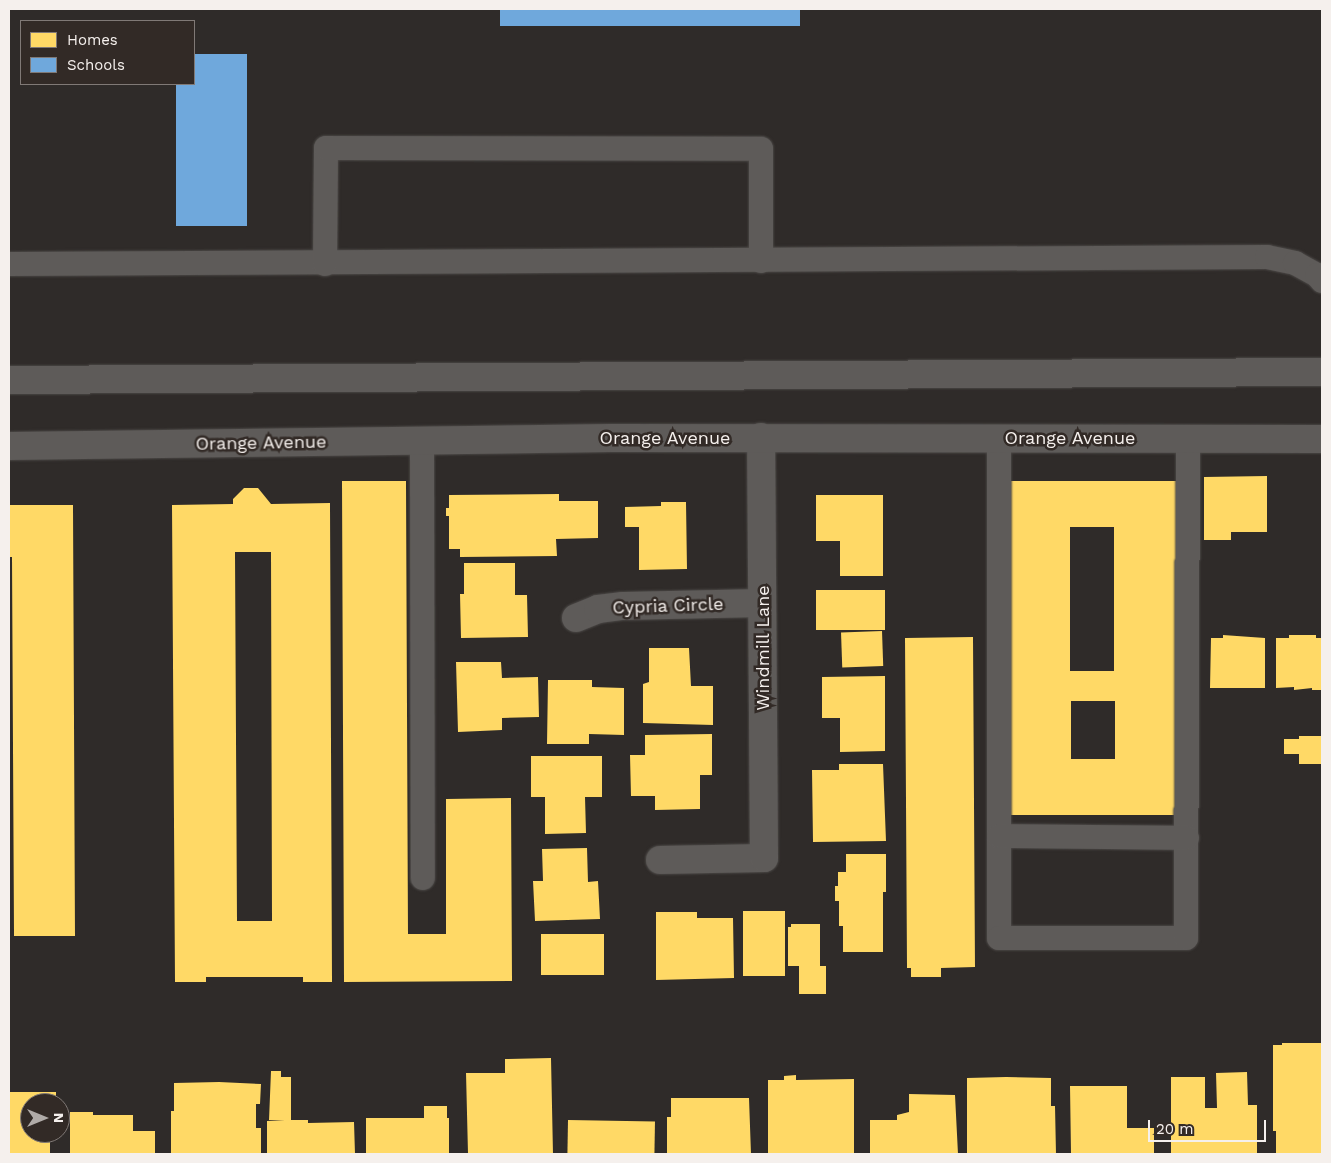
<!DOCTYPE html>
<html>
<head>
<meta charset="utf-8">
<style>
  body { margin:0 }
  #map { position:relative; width:1331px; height:1163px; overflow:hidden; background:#2f2b29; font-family:"Work Sans",sans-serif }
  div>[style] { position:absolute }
  .homes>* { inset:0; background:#ffd966; transform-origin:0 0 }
  .schools>* { inset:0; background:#6fa8dc; transform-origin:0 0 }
  .roads { filter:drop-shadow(0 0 1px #4b4846) drop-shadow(0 0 1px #4b4846) }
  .service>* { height:24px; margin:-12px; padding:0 12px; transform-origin:12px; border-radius:12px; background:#5e5b59 }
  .minor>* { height:28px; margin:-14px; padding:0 14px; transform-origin:14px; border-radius:14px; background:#5e5b59 }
  .tertiary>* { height:28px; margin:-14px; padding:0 14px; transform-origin:14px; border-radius:14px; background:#5e5b59 }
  span { translate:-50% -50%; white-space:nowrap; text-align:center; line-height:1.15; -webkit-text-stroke:5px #322a26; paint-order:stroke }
  .street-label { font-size:18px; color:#f5f0ed }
  .frame { position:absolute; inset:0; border:10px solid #f5f0ed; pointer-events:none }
  .legend { position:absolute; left:20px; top:20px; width:175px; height:65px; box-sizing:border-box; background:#322a26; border:1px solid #807976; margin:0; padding:6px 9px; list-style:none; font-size:15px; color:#f5f0ed }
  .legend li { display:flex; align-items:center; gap:10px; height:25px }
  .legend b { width:25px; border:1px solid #807976 }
  .north { position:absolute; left:20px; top:1093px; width:50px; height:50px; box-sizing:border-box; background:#322a26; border:1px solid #807976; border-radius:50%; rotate:90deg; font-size:14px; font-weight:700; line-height:20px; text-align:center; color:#f5f0ed }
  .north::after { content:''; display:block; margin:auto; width:18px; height:22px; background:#b0aba8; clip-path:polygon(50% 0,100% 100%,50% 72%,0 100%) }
  .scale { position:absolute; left:1148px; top:1120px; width:118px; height:22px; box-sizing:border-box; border:2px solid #f5f0ed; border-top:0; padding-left:6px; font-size:15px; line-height:18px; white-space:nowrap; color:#f5f0ed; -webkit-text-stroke:4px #322a26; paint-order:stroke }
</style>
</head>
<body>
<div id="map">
  <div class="homes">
    <div style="clip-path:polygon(1267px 476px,1267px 532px,1231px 532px,1231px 540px,1204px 540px,1204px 477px)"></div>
    <div style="clip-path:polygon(342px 481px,406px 481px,408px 934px,446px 934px,446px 799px,511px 798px,512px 981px,344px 982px)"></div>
    <div style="clip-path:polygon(evenodd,1004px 481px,1179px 481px,1180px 815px,1006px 815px,1004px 481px,1070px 527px,1114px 527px,1114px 671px,1070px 671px,1070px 527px,1004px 481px,1071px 701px,1115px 701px,1115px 759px,1071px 759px,1071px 701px)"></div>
    <div style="clip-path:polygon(evenodd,244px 488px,258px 488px,271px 504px,330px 503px,332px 982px,303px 982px,303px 977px,206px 977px,206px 982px,175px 982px,172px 505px,233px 504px,233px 499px,244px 488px,235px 552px,271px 552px,272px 921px,237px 921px,235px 552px)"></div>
    <div style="clip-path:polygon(559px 494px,559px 501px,598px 501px,598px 538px,556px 539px,557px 556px,460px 557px,460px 549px,449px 549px,449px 516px,446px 516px,446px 508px,449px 508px,449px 495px)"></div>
    <div style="clip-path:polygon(816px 495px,883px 495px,883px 576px,840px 576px,840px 541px,816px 541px)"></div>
    <div style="clip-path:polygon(661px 502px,686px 502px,687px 569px,639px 570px,639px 527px,625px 527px,625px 507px,661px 506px)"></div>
    <div style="clip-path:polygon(9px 505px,73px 505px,75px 936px,14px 936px,12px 557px,9px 557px)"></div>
    <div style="clip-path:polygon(464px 563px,515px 563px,515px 595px,527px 595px,528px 637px,461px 638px,460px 594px,464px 594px)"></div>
    <div style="left:816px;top:590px;width:69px;height:40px"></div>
    <div style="left:882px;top:631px;width:35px;height:41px;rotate:88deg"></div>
    <div style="clip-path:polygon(1223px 635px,1265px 638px,1265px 688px,1210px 688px,1211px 638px,1223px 638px)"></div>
    <div style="clip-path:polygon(1289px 635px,1316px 635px,1316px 638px,1322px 638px,1321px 690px,1312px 690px,1312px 688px,1294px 690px,1294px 687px,1276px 688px,1276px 638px,1289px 638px)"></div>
    <div style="clip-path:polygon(973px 637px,975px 967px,941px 968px,941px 977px,911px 977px,911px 968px,907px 968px,905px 638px)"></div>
    <div style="clip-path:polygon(649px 648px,689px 648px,691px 686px,713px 686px,713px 725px,643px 723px,643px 684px,649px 682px)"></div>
    <div style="clip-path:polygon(456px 662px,501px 662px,502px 678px,538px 677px,539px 717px,502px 718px,502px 730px,458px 732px)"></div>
    <div style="clip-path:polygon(885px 676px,885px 751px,840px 752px,840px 718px,822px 718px,822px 677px)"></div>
    <div style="clip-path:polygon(548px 680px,592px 680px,592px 687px,624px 688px,624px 735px,589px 734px,589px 744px,547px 744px)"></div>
    <div style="clip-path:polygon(712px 734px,712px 775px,700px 775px,700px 809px,655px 810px,655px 796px,631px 796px,630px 755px,645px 755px,645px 735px)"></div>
    <div style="clip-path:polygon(1299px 736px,1322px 736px,1322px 764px,1299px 764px,1299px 754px,1284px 754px,1284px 739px,1299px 739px)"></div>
    <div style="clip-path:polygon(531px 756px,602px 756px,602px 797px,585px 797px,586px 833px,545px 834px,545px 797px,531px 797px)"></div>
    <div style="clip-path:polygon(839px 764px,883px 764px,886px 841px,813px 842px,812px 770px,839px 770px)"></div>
    <div style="clip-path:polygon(587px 848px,588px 882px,598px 881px,600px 919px,535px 921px,533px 881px,543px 881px,542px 849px)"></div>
    <div style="clip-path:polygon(846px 854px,886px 854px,886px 892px,883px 892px,883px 952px,843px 952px,843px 926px,839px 926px,839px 901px,835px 901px,835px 886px,838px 886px,838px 872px,846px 872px)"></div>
    <div style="left:743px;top:911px;width:42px;height:65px"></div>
    <div style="clip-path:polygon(656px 912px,697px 912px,697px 918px,733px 918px,734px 978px,656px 980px)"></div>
    <div style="clip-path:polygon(791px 924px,820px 924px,820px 966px,826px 966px,826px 994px,799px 994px,799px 966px,788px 966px,788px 927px,791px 927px)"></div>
    <div style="left:541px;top:934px;width:63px;height:41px"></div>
    <div style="clip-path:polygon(1282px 1043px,1322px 1043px,1322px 1154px,1276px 1154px,1276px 1131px,1273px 1131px,1273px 1045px,1282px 1045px)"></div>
    <div style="clip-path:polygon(551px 1058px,553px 1154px,468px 1154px,466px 1073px,505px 1073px,505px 1059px)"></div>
    <div style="clip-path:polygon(271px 1071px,281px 1071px,281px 1077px,291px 1077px,291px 1120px,308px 1120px,308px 1123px,354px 1122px,355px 1154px,267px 1154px,267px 1121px,285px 1120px,269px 1120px)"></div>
    <div style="clip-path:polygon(1247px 1072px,1248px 1105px,1257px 1105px,1257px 1154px,1171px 1154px,1171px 1077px,1205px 1077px,1205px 1108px,1217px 1108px,1216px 1073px)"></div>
    <div style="clip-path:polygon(796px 1075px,796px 1080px,854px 1079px,854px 1154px,768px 1154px,768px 1080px,784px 1080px,784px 1076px)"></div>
    <div style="clip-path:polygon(1006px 1077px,1051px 1078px,1051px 1106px,1055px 1106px,1056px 1154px,967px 1154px,967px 1078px)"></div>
    <div style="clip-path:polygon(219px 1082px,261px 1084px,260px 1104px,256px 1104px,256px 1128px,261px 1128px,261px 1154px,171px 1154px,171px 1111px,174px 1111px,174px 1083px)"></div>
    <div style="clip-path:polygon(1070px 1086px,1127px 1086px,1127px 1128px,1154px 1128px,1154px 1154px,1071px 1154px)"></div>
    <div style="clip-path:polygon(9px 1092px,56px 1092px,56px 1103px,30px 1103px,30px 1133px,56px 1133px,56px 1136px,50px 1136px,50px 1154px,9px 1154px)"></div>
    <div style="clip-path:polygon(909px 1094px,955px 1095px,958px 1154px,870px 1154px,870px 1120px,897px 1120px,897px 1115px,909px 1112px)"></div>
    <div style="clip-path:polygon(671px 1098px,749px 1098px,751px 1154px,667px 1154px,667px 1117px,671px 1117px)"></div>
    <div style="clip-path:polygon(424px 1106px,447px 1106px,447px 1118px,449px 1118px,449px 1154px,366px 1154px,366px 1118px,424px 1118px)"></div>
    <div style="clip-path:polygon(70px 1112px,93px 1112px,93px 1115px,133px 1115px,133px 1131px,155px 1131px,155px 1154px,70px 1154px)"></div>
    <div style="left:568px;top:1120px;width:87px;height:34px;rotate:1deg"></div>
  </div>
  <div class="schools">
    <div style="left:500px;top:9px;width:300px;height:17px"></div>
    <div style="clip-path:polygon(194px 54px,247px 54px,247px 226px,176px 226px,176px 84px,194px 84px)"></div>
  </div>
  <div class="roads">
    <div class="service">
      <div style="left:9px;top:264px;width:1258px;rotate:-0.32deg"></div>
      <div style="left:1267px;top:257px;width:29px;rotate:12deg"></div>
      <div style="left:1295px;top:263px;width:25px;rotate:29deg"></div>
      <div style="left:1317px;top:275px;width:8px;rotate:50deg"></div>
      <div style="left:325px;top:264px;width:116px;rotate:-89.5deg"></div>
      <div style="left:326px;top:148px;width:435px;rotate:0.1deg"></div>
      <div style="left:761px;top:149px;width:112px;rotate:90deg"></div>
      <div style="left:999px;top:437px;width:501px;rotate:90deg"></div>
      <div style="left:999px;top:938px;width:187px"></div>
      <div style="left:1186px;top:938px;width:500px;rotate:-89.77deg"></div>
      <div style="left:422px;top:441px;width:437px;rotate:89.9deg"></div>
      <div style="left:999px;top:836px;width:188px;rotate:0.6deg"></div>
    </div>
    <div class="minor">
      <div style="left:576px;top:618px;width:24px;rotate:-22deg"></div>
      <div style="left:598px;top:609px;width:25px;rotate:-7deg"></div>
      <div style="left:623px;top:606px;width:139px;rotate:-1.2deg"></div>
      <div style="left:660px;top:860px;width:104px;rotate:-1.1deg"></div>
      <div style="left:764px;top:858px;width:421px;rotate:-90.4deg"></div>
    </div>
    <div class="tertiary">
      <div style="left:9px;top:380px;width:1313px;rotate:-0.35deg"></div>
      <div style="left:9px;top:446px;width:602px;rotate:-0.76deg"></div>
      <div style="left:611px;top:438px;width:711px;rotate:0.08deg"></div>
    </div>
  </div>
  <div class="street-label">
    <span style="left:665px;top:438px">Orange Avenue</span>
    <span style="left:1070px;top:438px">Orange Avenue</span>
    <span style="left:261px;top:443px;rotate:-1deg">Orange Avenue</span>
    <span style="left:668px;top:606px;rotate:-2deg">Cypria Circle</span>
    <span style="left:763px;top:648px;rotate:-90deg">Windmill Lane</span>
  </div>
  <div class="frame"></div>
  <ul class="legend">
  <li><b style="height:14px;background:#ffd966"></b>Homes</li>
  <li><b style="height:14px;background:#6fa8dc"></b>Schools</li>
  </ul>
  <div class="north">N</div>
  <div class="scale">20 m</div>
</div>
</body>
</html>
